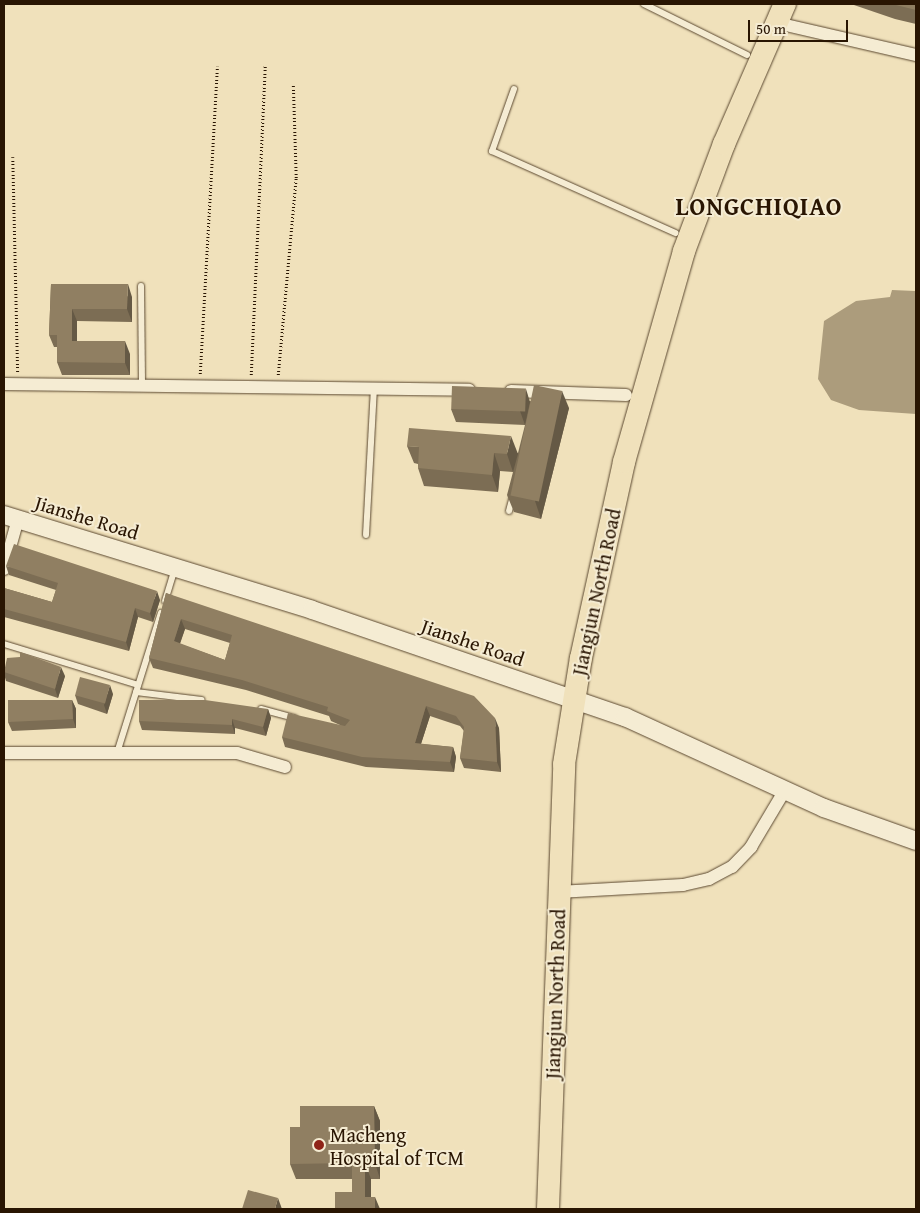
<!DOCTYPE html>
<html>
<head>
<meta charset="utf-8">
<style>
  body { margin:0 }
  #map { position:relative; width:920px; height:1213px; overflow:hidden; background:#f0e1bb; font-family:"Gentium Book Plus",serif }
  div>[style] { position:absolute }
  .water>* { inset:0; background:#ac9c7c }
  .path>* { height:2.5px; margin-top:-1.25px; transform-origin:0; background:repeating-linear-gradient(90deg,#291502 0 1px,transparent 0 3.5px) }
  .roads { filter:drop-shadow(0 0 1px #5b4830) drop-shadow(0 0 1px #5b4830) }
  .lane>* { height:6px; margin:-3px; padding:0 3px; transform-origin:3px; border-radius:3px; background:#f5ecd3 }
  .street>* { height:12px; margin:-6px; padding:0 6px; transform-origin:6px; border-radius:6px; background:#f5ecd3 }
  .secondary>* { height:18px; margin:-9px; padding:0 9px; transform-origin:9px; border-radius:9px; background:#f5ecd3 }
  .highway>* { height:22px; margin:-11px; padding:0 11px; transform-origin:11px; border-radius:11px; background:#f0e1bb }
  .wall>* { inset:0; background:#7c6d54 }
  .shaded-wall>* { inset:0; background:#655945 }
  .building>* { inset:0; background:#907f62; transform-origin:0 0 }
  .dots>* { width:14px; height:14px; translate:-50% -50%; box-sizing:border-box; border:2px solid #f5ecd3; border-radius:50% }
  span { translate:-50% -50%; white-space:nowrap; text-align:center; line-height:1.15; -webkit-text-stroke:4px #f5ecd3; paint-order:stroke }
  .street-label { font-size:20px; color:#291502 }
  .poi-label { font-size:20px; color:#291502 }
  .left { translate:0 -50%; text-align:left }
  .district-label { font-size:25px; color:#291502; font-weight:700; letter-spacing:1px }
  .frame { position:absolute; inset:0; border:5px solid #291502; pointer-events:none }
  .scale { position:absolute; left:748px; top:20px; width:100px; height:22px; box-sizing:border-box; border:2px solid #291502; border-top:0; padding-left:6px; font-size:15px; line-height:18px; white-space:nowrap; color:#291502; -webkit-text-stroke:4px #f5ecd3; paint-order:stroke }
</style>
</head>
<body>
<div id="map">
  <div class="water">
    <div style="clip-path:polygon(916px 287px,916px 420px,916px 414px,859px 410px,831px 400px,818px 379px,824px 321px,856px 301px,890px 297px,892px 290px,915px 291px)"></div>
  </div>
  <div class="path">
    <div style="left:13px;top:157px;width:215px;rotate:88.7deg"></div>
    <div style="left:200px;top:374px;width:308px;rotate:-86.8deg"></div>
    <div style="left:251px;top:375px;width:311px;rotate:-87.4deg"></div>
    <div style="left:278px;top:375px;width:198px;rotate:-84.8deg"></div>
    <div style="left:296px;top:178px;width:93px;rotate:-91.8deg"></div>
  </div>
  <div class="roads">
    <div class="lane">
      <div style="left:644px;top:4px;width:115px;rotate:26.3deg"></div>
      <div style="left:514px;top:89px;width:66px;rotate:109.5deg"></div>
      <div style="left:492px;top:151px;width:201px;rotate:24.1deg"></div>
      <div style="left:141px;top:286px;width:100px;rotate:89.4deg"></div>
      <div style="left:509px;top:511px;width:16px;rotate:-75deg"></div>
      <div style="left:366px;top:535px;width:147px;rotate:-86.9deg"></div>
      <div style="left:165px;top:601px;width:34px;rotate:-73deg"></div>
      <div style="left:4px;top:644px;width:140px;rotate:17deg"></div>
      <div style="left:136px;top:692px;width:66px;rotate:6.9deg"></div>
      <div style="left:261px;top:709px;width:35px;rotate:15deg"></div>
      <div style="left:117px;top:753px;width:147px;rotate:-72.6deg"></div>
    </div>
    <div class="street">
      <div style="left:777px;top:23px;width:143px;rotate:13deg"></div>
      <div style="left:4px;top:384px;width:465px;rotate:0.7deg"></div>
      <div style="left:511px;top:391px;width:115px;rotate:2deg"></div>
      <div style="left:4px;top:569px;width:52px;rotate:-74.4deg"></div>
      <div style="left:4px;top:753px;width:233px"></div>
      <div style="left:237px;top:753px;width:50px;rotate:16.3deg"></div>
      <div style="left:558px;top:892px;width:125px;rotate:-3.2deg"></div>
      <div style="left:683px;top:885px;width:27px;rotate:-13deg"></div>
      <div style="left:709px;top:879px;width:26px;rotate:-28deg"></div>
      <div style="left:732px;top:867px;width:28px;rotate:-46deg"></div>
      <div style="left:751px;top:847px;width:66px;rotate:-59.2deg"></div>
    </div>
    <div class="secondary">
      <div style="left:4px;top:515px;width:322px;rotate:17.1deg"></div>
      <div style="left:312px;top:610px;width:331px;rotate:18.9deg"></div>
      <div style="left:625px;top:717px;width:219px;rotate:24.6deg"></div>
      <div style="left:824px;top:808px;width:98px;rotate:19.7deg"></div>
    </div>
    <div class="highway">
      <div style="left:548px;top:1209px;width:445px;rotate:-87.9deg"></div>
      <div style="left:564px;top:764px;width:107px;rotate:-80.9deg"></div>
      <div style="left:581px;top:658px;width:201px;rotate:-77.6deg"></div>
      <div style="left:624px;top:462px;width:219px;rotate:-74.1deg"></div>
      <div style="left:684px;top:251px;width:114px;rotate:-69.5deg"></div>
      <div style="left:724px;top:144px;width:153px;rotate:-66.5deg"></div>
    </div>
  </div>
  <div class="wall">
    <div style="clip-path:polygon(851px 4px,916px 4px,916px 24px,895px 19px)"></div>
    <div style="clip-path:polygon(51px 284px,132px 297px,132px 322px,77px 321px,77px 341px,130px 354px,130px 375px,62px 375px,57px 362px,57px 347px,54px 347px,49px 335px)"></div>
    <div style="clip-path:polygon(530px 401px,569px 408px,541px 519px,514px 512px,507px 495px,513px 472px,500px 471px,498px 492px,424px 486px,418px 468px,418px 464px,414px 463px,407px 446px,518px 453px,525px 425px,456px 422px,451px 409px)"></div>
    <div style="clip-path:polygon(6px 566px,160px 600px,153px 622px,138px 617px,129px 651px,4px 617px,4px 588px,52px 602px,56px 590px,9px 575px)"></div>
    <div style="clip-path:polygon(evenodd,166px 593px,499px 728px,501px 772px,464px 768px,460px 758px,464px 731px,460px 726px,430px 716px,421px 744px,453px 747px,456px 757px,454px 772px,366px 767px,285px 747px,282px 737px,340px 725px,331px 721px,329px 716px,246px 690px,153px 668px,149px 658px,166px 593px,185px 629px,230px 643px,225px 660px,180px 644px,185px 629px)"></div>
    <div style="clip-path:polygon(4px 670px,65px 676px,58px 698px,6px 681px,4px 674px)"></div>
    <div style="clip-path:polygon(113px 694px,107px 714px,78px 704px,75px 695px)"></div>
    <div style="clip-path:polygon(72px 700px,76px 709px,76px 728px,12px 731px,8px 722px)"></div>
    <div style="clip-path:polygon(268px 709px,271px 718px,266px 736px,235px 728px,235px 734px,142px 730px,139px 721px)"></div>
    <div style="clip-path:polygon(374px 1106px,380px 1121px,380px 1179px,371px 1179px,371px 1197px,380px 1209px,352px 1192px,352px 1179px,296px 1179px,290px 1164px,300px 1127px)"></div>
  </div>
  <div class="shaded-wall">
    <div style="clip-path:polygon(128px 284px,132px 297px,132px 322px,127px 309px)"></div>
    <div style="clip-path:polygon(72px 309px,77px 321px,77px 354px,72px 341px)"></div>
    <div style="clip-path:polygon(125px 341px,130px 354px,130px 375px,125px 363px)"></div>
    <div style="clip-path:polygon(526px 389px,530px 402px,525px 425px,520px 411px)"></div>
    <div style="clip-path:polygon(562px 391px,569px 408px,541px 519px,535px 501px)"></div>
    <div style="clip-path:polygon(511px 436px,518px 454px,513px 472px,507px 454px)"></div>
    <div style="clip-path:polygon(494px 453px,500px 471px,498px 492px,492px 475px)"></div>
    <div style="clip-path:polygon(157px 591px,160px 600px,153px 622px,150px 613px)"></div>
    <div style="clip-path:polygon(135px 608px,138px 617px,129px 651px,126px 642px)"></div>
    <div style="clip-path:polygon(181px 619px,185px 629px,177px 651px,174px 641px)"></div>
    <div style="clip-path:polygon(61px 667px,65px 676px,58px 698px,55px 689px)"></div>
    <div style="clip-path:polygon(110px 685px,113px 694px,107px 714px,104px 705px)"></div>
    <div style="clip-path:polygon(72px 700px,76px 709px,76px 728px,73px 719px)"></div>
    <div style="clip-path:polygon(426px 706px,430px 716px,418px 753px,415px 743px)"></div>
    <div style="clip-path:polygon(268px 709px,271px 718px,266px 736px,263px 727px)"></div>
    <div style="clip-path:polygon(495px 718px,499px 728px,501px 772px,497px 762px)"></div>
    <div style="clip-path:polygon(232px 719px,235px 728px,235px 734px,232px 725px)"></div>
    <div style="clip-path:polygon(453px 747px,456px 757px,454px 772px,450px 762px)"></div>
    <div style="clip-path:polygon(374px 1106px,380px 1121px,380px 1179px,375px 1163px)"></div>
    <div style="clip-path:polygon(365px 1163px,371px 1179px,371px 1209px,365px 1197px)"></div>
    <div style="clip-path:polygon(375px 1197px,380px 1209px,375px 1209px)"></div>
    <div style="clip-path:polygon(278px 1198px,282px 1209px,275px 1209px)"></div>
  </div>
  <div class="building">
    <div style="clip-path:polygon(892px 4px,916px 4px,916px 10px)"></div>
    <div style="clip-path:polygon(51px 284px,128px 284px,127px 309px,72px 309px,72px 341px,125px 341px,125px 363px,57px 362px,57px 335px,49px 335px)"></div>
    <div style="left:534px;top:385px;width:29px;height:113px;rotate:12deg"></div>
    <div style="left:452px;top:386px;width:74px;height:23px;rotate:2deg"></div>
    <div style="clip-path:polygon(409px 428px,511px 436px,507px 454px,494px 453px,492px 475px,418px 468px,419px 447px,407px 446px)"></div>
    <div style="clip-path:polygon(14px 544px,157px 591px,150px 613px,135px 608px,126px 642px,4px 609px,4px 588px,52px 602px,58px 583px,6px 566px)"></div>
    <div style="clip-path:polygon(evenodd,166px 593px,474px 696px,495px 718px,497px 762px,460px 758px,464px 727px,456px 716px,426px 706px,415px 743px,453px 747px,450px 762px,362px 757px,282px 737px,288px 713px,345px 726px,350px 720px,327px 711px,328px 707px,242px 680px,149px 658px,166px 593px,181px 619px,232px 635px,225px 660px,174px 641px,181px 619px)"></div>
    <div style="clip-path:polygon(20px 652px,61px 667px,55px 689px,4px 672px,7px 658px,20px 657px)"></div>
    <div style="left:80px;top:677px;width:31px;height:19px;rotate:15deg"></div>
    <div style="clip-path:polygon(8px 700px,72px 700px,73px 719px,8px 722px)"></div>
    <div style="clip-path:polygon(139px 700px,205px 700px,268px 709px,263px 727px,232px 719px,232px 725px,139px 721px)"></div>
    <div style="clip-path:polygon(300px 1106px,374px 1106px,375px 1163px,365px 1163px,365px 1197px,375px 1197px,375px 1209px,335px 1209px,335px 1192px,352px 1192px,352px 1163px,290px 1164px,290px 1127px,300px 1127px)"></div>
    <div style="clip-path:polygon(248px 1190px,278px 1198px,275px 1209px,242px 1209px)"></div>
  </div>
  <div class="dots">
    <div style="left:319px;top:1145px;background:#8f2418"></div>
  </div>
  <div class="street-label">
    <span style="left:87px;top:517px;rotate:17deg">Jianshe Road</span>
    <span style="left:596px;top:592px;rotate:-78deg">Jiangjun North Road</span>
    <span style="left:473px;top:642px;rotate:19deg">Jianshe Road</span>
    <span style="left:555px;top:994px;rotate:-88deg">Jiangjun North Road</span>
  </div>
  <div class="poi-label">
    <span class="left" style="left:330px;top:1146px">Macheng<br>Hospital of TCM</span>
  </div>
  <div class="district-label">
    <span style="left:759px;top:206px">LONGCHIQIAO</span>
  </div>
  <div class="frame"></div>
  <div class="scale">50 m</div>
</div>
</body>
</html>
